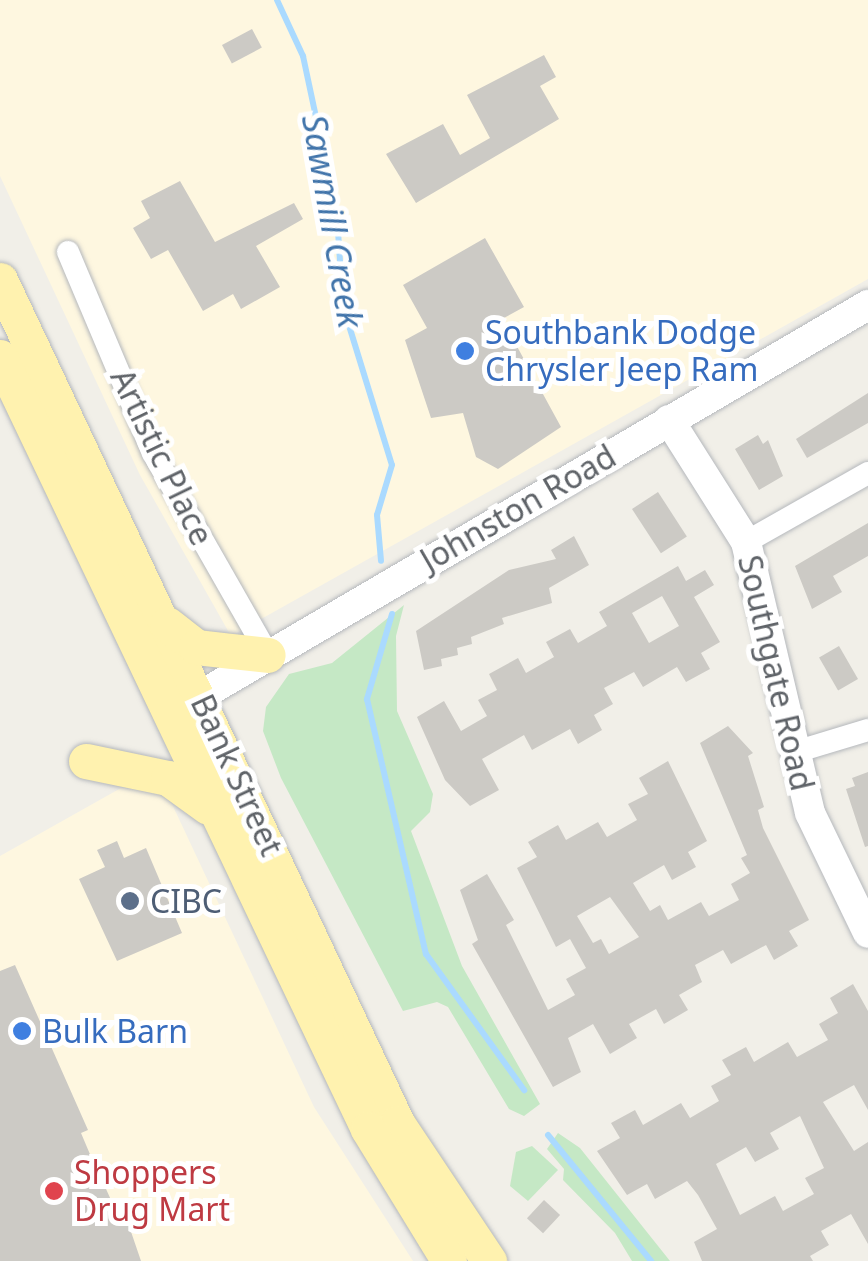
<!DOCTYPE html>
<html>
<head>
<meta charset="utf-8">
<style>
  body { margin:0 }
  #map { position:relative; width:868px; height:1261px; overflow:hidden; background:#f1efe8; font-family:"Noto Sans",sans-serif }
  div>[style] { position:absolute }
  .commercial>* { inset:0; background:#fef7e0 }
  .green>* { inset:0; background:#c5e8c5 }
  .stream>* { height:6px; margin:-3px; padding:0 3px; transform-origin:3px; border-radius:3px; background:#aadaff }
  .building>* { inset:0; background:#cccac5; transform-origin:0 0 }
  .roads { filter:drop-shadow(0 0 2px #b5b8bc) drop-shadow(0 0 2px #b5b8bc) }
  .street>* { height:22px; margin:-11px; padding:0 11px; transform-origin:11px; border-radius:11px; background:#fff }
  .secondary>* { height:30px; margin:-15px; padding:0 15px; transform-origin:15px; border-radius:15px; background:#fff }
  .primary>* { height:35px; margin:-17.5px; padding:0 17.5px; transform-origin:17.5px; border-radius:17.5px; background:#fff2af }
  .dots>* { width:28px; height:28px; translate:-50% -50%; box-sizing:border-box; border:5px solid #fff; border-radius:50% }
  span { translate:-50% -50%; white-space:nowrap; text-align:center; line-height:1.15; -webkit-text-stroke:10px #fff; paint-order:stroke }
  .shop-label { font-size:32px; color:#366cbe }
  .left { translate:0 -50%; text-align:left }
  .street-label { font-size:32px; color:#5f6368 }
  .service-label { font-size:32px; color:#4e5e75 }
  .health-label { font-size:32px; color:#be3a42 }
  .water-label { font-size:35px; color:#4174aa; font-style:italic }
</style>
</head>
<body>
<div id="map">
  <div class="commercial">
    <div style="clip-path:polygon(0 0,868px 0,868px 279px,231px 636px,140px 475px,0 176px)"></div>
    <div style="clip-path:polygon(121px 788px,154px 789px,172px 804px,314px 1107px,413px 1261px,0 1261px,0 856px)"></div>
  </div>
  <div class="green">
    <div style="clip-path:polygon(404px 605px,396px 636px,397px 711px,433px 794px,430px 812px,411px 831px,462px 966px,540px 1104px,524px 1116px,509px 1109px,448px 1007px,437px 1002px,403px 1011px,281px 778px,263px 731px,266px 707px,289px 674px,332px 663px)"></div>
    <div style="clip-path:polygon(558px 1133px,580px 1148px,670px 1261px,632px 1261px,615px 1233px,563px 1180px,564px 1169px,547px 1149px)"></div>
    <div style="clip-path:polygon(532px 1146px,558px 1170px,528px 1201px,510px 1186px,516px 1152px)"></div>
  </div>
  <div class="stream">
    <div style="left:277px;top:0;width:62px;rotate:65.1deg"></div>
    <div style="left:303px;top:56px;width:164px;rotate:78deg"></div>
    <div style="left:337px;top:216px;width:90px;rotate:86.2deg"></div>
    <div style="left:343px;top:306px;width:166px;rotate:72.9deg"></div>
    <div style="left:392px;top:465px;width:52px;rotate:106.7deg"></div>
    <div style="left:377px;top:515px;width:46px;rotate:85deg"></div>
    <div style="left:392px;top:614px;width:89px;rotate:106.4deg"></div>
    <div style="left:367px;top:699px;width:262px;rotate:77deg"></div>
    <div style="left:426px;top:954px;width:168px;rotate:54.2deg"></div>
    <div style="left:548px;top:1135px;width:163px;rotate:50.7deg"></div>
  </div>
  <div class="building">
    <div style="left:252px;top:29px;width:21px;height:34px;rotate:62deg"></div>
    <div style="clip-path:polygon(544px 55px,556px 77px,540px 86px,559px 119px,416px 203px,386px 154px,443px 124px,460px 155px,490px 138px,467px 95px)"></div>
    <div style="clip-path:polygon(180px 181px,215px 242px,294px 203px,303px 219px,256px 246px,280px 287px,241px 309px,233px 294px,203px 311px,168px 250px,151px 259px,133px 228px,150px 218px,141px 201px)"></div>
    <div style="clip-path:polygon(485px 238px,524px 307px,502px 319px,561px 427px,498px 469px,476px 457px,463px 413px,431px 418px,405px 340px,427px 328px,403px 285px)"></div>
    <div style="clip-path:polygon(868px 393px,868px 423px,807px 458px,796px 439px)"></div>
    <div style="clip-path:polygon(758px 435px,763px 444px,768px 440px,783px 476px,759px 490px,735px 449px)"></div>
    <div style="left:658px;top:492px;width:53px;height:31px;rotate:57deg"></div>
    <div style="clip-path:polygon(868px 523px,868px 556px,833px 576px,842px 592px,812px 609px,795px 566px)"></div>
    <div style="clip-path:polygon(574px 536px,589px 565px,549px 588px,552px 603px,502px 618px,504px 624px,471px 637px,472px 644px,457px 648px,458px 655px,441px 659px,442px 666px,424px 670px,416px 631px,509px 570px,556px 559px,551px 550px)"></div>
    <div style="clip-path:polygon(evenodd,678px 566px,686px 581px,705px 570px,714px 585px,694px 597px,720px 642px,701px 653px,710px 669px,686px 682px,677px 667px,643px 687px,634px 672px,604px 688px,613px 704px,594px 715px,602px 730px,578px 744px,570px 729px,532px 750px,524px 735px,482px 759px,499px 790px,470px 806px,445px 780px,417px 717px,444px 701px,461px 731px,487px 716px,478px 700px,497px 690px,489px 674px,518px 658px,526px 673px,554px 657px,546px 642px,570px 629px,578px 643px,607px 626px,599px 612px,678px 566px,662px 596px,679px 626px,649px 643px,632px 613px,662px 596px)"></div>
    <div style="left:839px;top:646px;width:38px;height:23px;rotate:60deg"></div>
    <div style="clip-path:polygon(evenodd,728px 726px,753px 753px,748px 756px,764px 807px,758px 810px,763px 828px,809px 920px,789px 931px,798px 946px,774px 960px,766px 945px,731px 964px,723px 950px,695px 965px,702px 982px,679px 995px,688px 1010px,664px 1024px,656px 1009px,629px 1024px,637px 1038px,610px 1054px,593px 1024px,568px 1038px,581px 1072px,553px 1087px,472px 944px,478px 940px,460px 890px,487px 874px,514px 920px,506px 925px,548px 1010px,575px 995px,566px 979px,586px 968px,570px 939px,556px 947px,517px 868px,537px 857px,528px 842px,558px 825px,566px 840px,598px 822px,607px 837px,637px 820px,628px 804px,648px 794px,639px 778px,668px 761px,707px 841px,688px 852px,696px 867px,672px 880px,664px 865px,633px 883px,650px 911px,660px 905px,668px 920px,701px 902px,709px 916px,739px 900px,731px 884px,750px 873px,741px 858px,747px 855px,700px 743px,728px 726px,610px 897px,639px 937px,609px 954px,601px 939px,593px 943px,577px 916px,610px 897px)"></div>
    <div style="clip-path:polygon(868px 772px,868px 846px,865px 847px,846px 789px,855px 786px,852px 778px)"></div>
    <div style="clip-path:polygon(117px 841px,124px 858px,146px 848px,182px 933px,117px 961px,79px 879px,105px 867px,97px 850px)"></div>
    <div style="clip-path:polygon(15px 965px,88px 1130px,81px 1133px,92px 1159px,99px 1156px,109px 1178px,102px 1180px,120px 1220px,126px 1217px,141px 1261px,0 1261px,0 971px)"></div>
    <div style="clip-path:polygon(evenodd,853px 984px,868px 1011px,868px 1110px,854px 1085px,823px 1102px,854px 1151px,868px 1142px,868px 1244px,851px 1214px,821px 1231px,829px 1245px,810px 1256px,813px 1261px,702px 1261px,694px 1242px,717px 1229px,698px 1195px,687px 1181px,655px 1199px,647px 1184px,627px 1195px,597px 1151px,620px 1138px,611px 1123px,635px 1110px,643px 1125px,681px 1103px,690px 1118px,719px 1101px,711px 1086px,731px 1075px,722px 1060px,746px 1047px,754px 1062px,788px 1042px,797px 1057px,828px 1040px,819px 1024px,838px 1013px,830px 998px,853px 984px,800px 1116px,824px 1168px,805px 1178px,814px 1194px,783px 1211px,775px 1196px,740px 1215px,716px 1164px,746px 1147px,755px 1162px,779px 1149px,770px 1133px,800px 1116px)"></div>
    <div style="left:544px;top:1200px;width:22px;height:25px;rotate:43deg"></div>
  </div>
  <div class="roads">
    <div class="street">
      <div style="left:68px;top:252px;width:218px;rotate:67.1deg"></div>
      <div style="left:153px;top:453px;width:232px;rotate:60.3deg"></div>
      <div style="left:746px;top:542px;width:140px;rotate:-29.5deg"></div>
      <div style="left:795px;top:752px;width:76px;rotate:-16.8deg"></div>
    </div>
    <div class="secondary">
      <div style="left:669px;top:420px;width:144px;rotate:57.7deg"></div>
      <div style="left:746px;top:542px;width:278px;rotate:76.7deg"></div>
      <div style="left:810px;top:813px;width:133px;rotate:64.2deg"></div>
      <div style="left:176px;top:710px;width:802px;rotate:-30.34deg"></div>
    </div>
    <div class="primary">
      <div style="left:0;top:280px;width:932px;rotate:64.78deg"></div>
      <div style="left:397px;top:1123px;width:166px;rotate:56.3deg"></div>
      <div style="left:0;top:357px;width:855px;rotate:64.51deg"></div>
      <div style="left:368px;top:1129px;width:155px;rotate:58.5deg"></div>
      <div style="left:167px;top:624px;width:37px;rotate:38deg"></div>
      <div style="left:196px;top:647px;width:72px;rotate:6.3deg"></div>
      <div style="left:86px;top:761px;width:84px;rotate:11.7deg"></div>
      <div style="left:168px;top:778px;width:49px;rotate:35.9deg"></div>
    </div>
  </div>
  <div class="dots">
    <div style="left:465px;top:351px;background:#3f7fe0"></div>
    <div style="left:130px;top:901px;background:#5c6f8a"></div>
    <div style="left:22px;top:1031px;background:#3f7fe0"></div>
    <div style="left:54px;top:1191px;background:#e0444e"></div>
  </div>
  <div class="shop-label">
    <span class="left" style="left:485px;top:351px">Southbank Dodge<br>Chrysler Jeep Ram</span>
    <span class="left" style="left:42px;top:1031px">Bulk Barn</span>
  </div>
  <div class="street-label">
    <span style="left:162px;top:457px;rotate:64deg">Artistic Place</span>
    <span style="left:518px;top:508px;rotate:-30deg">Johnston Road</span>
    <span style="left:776px;top:673px;rotate:77deg">Southgate Road</span>
    <span style="left:237px;top:775px;rotate:65deg">Bank Street</span>
  </div>
  <div class="service-label">
    <span class="left" style="left:150px;top:901px">CIBC</span>
  </div>
  <div class="health-label">
    <span class="left" style="left:74px;top:1191px">Shoppers<br>Drug Mart</span>
  </div>
  <div class="water-label">
    <span style="left:333px;top:221px;rotate:80deg">Sawmill Creek</span>
  </div>
</div>
</body>
</html>
